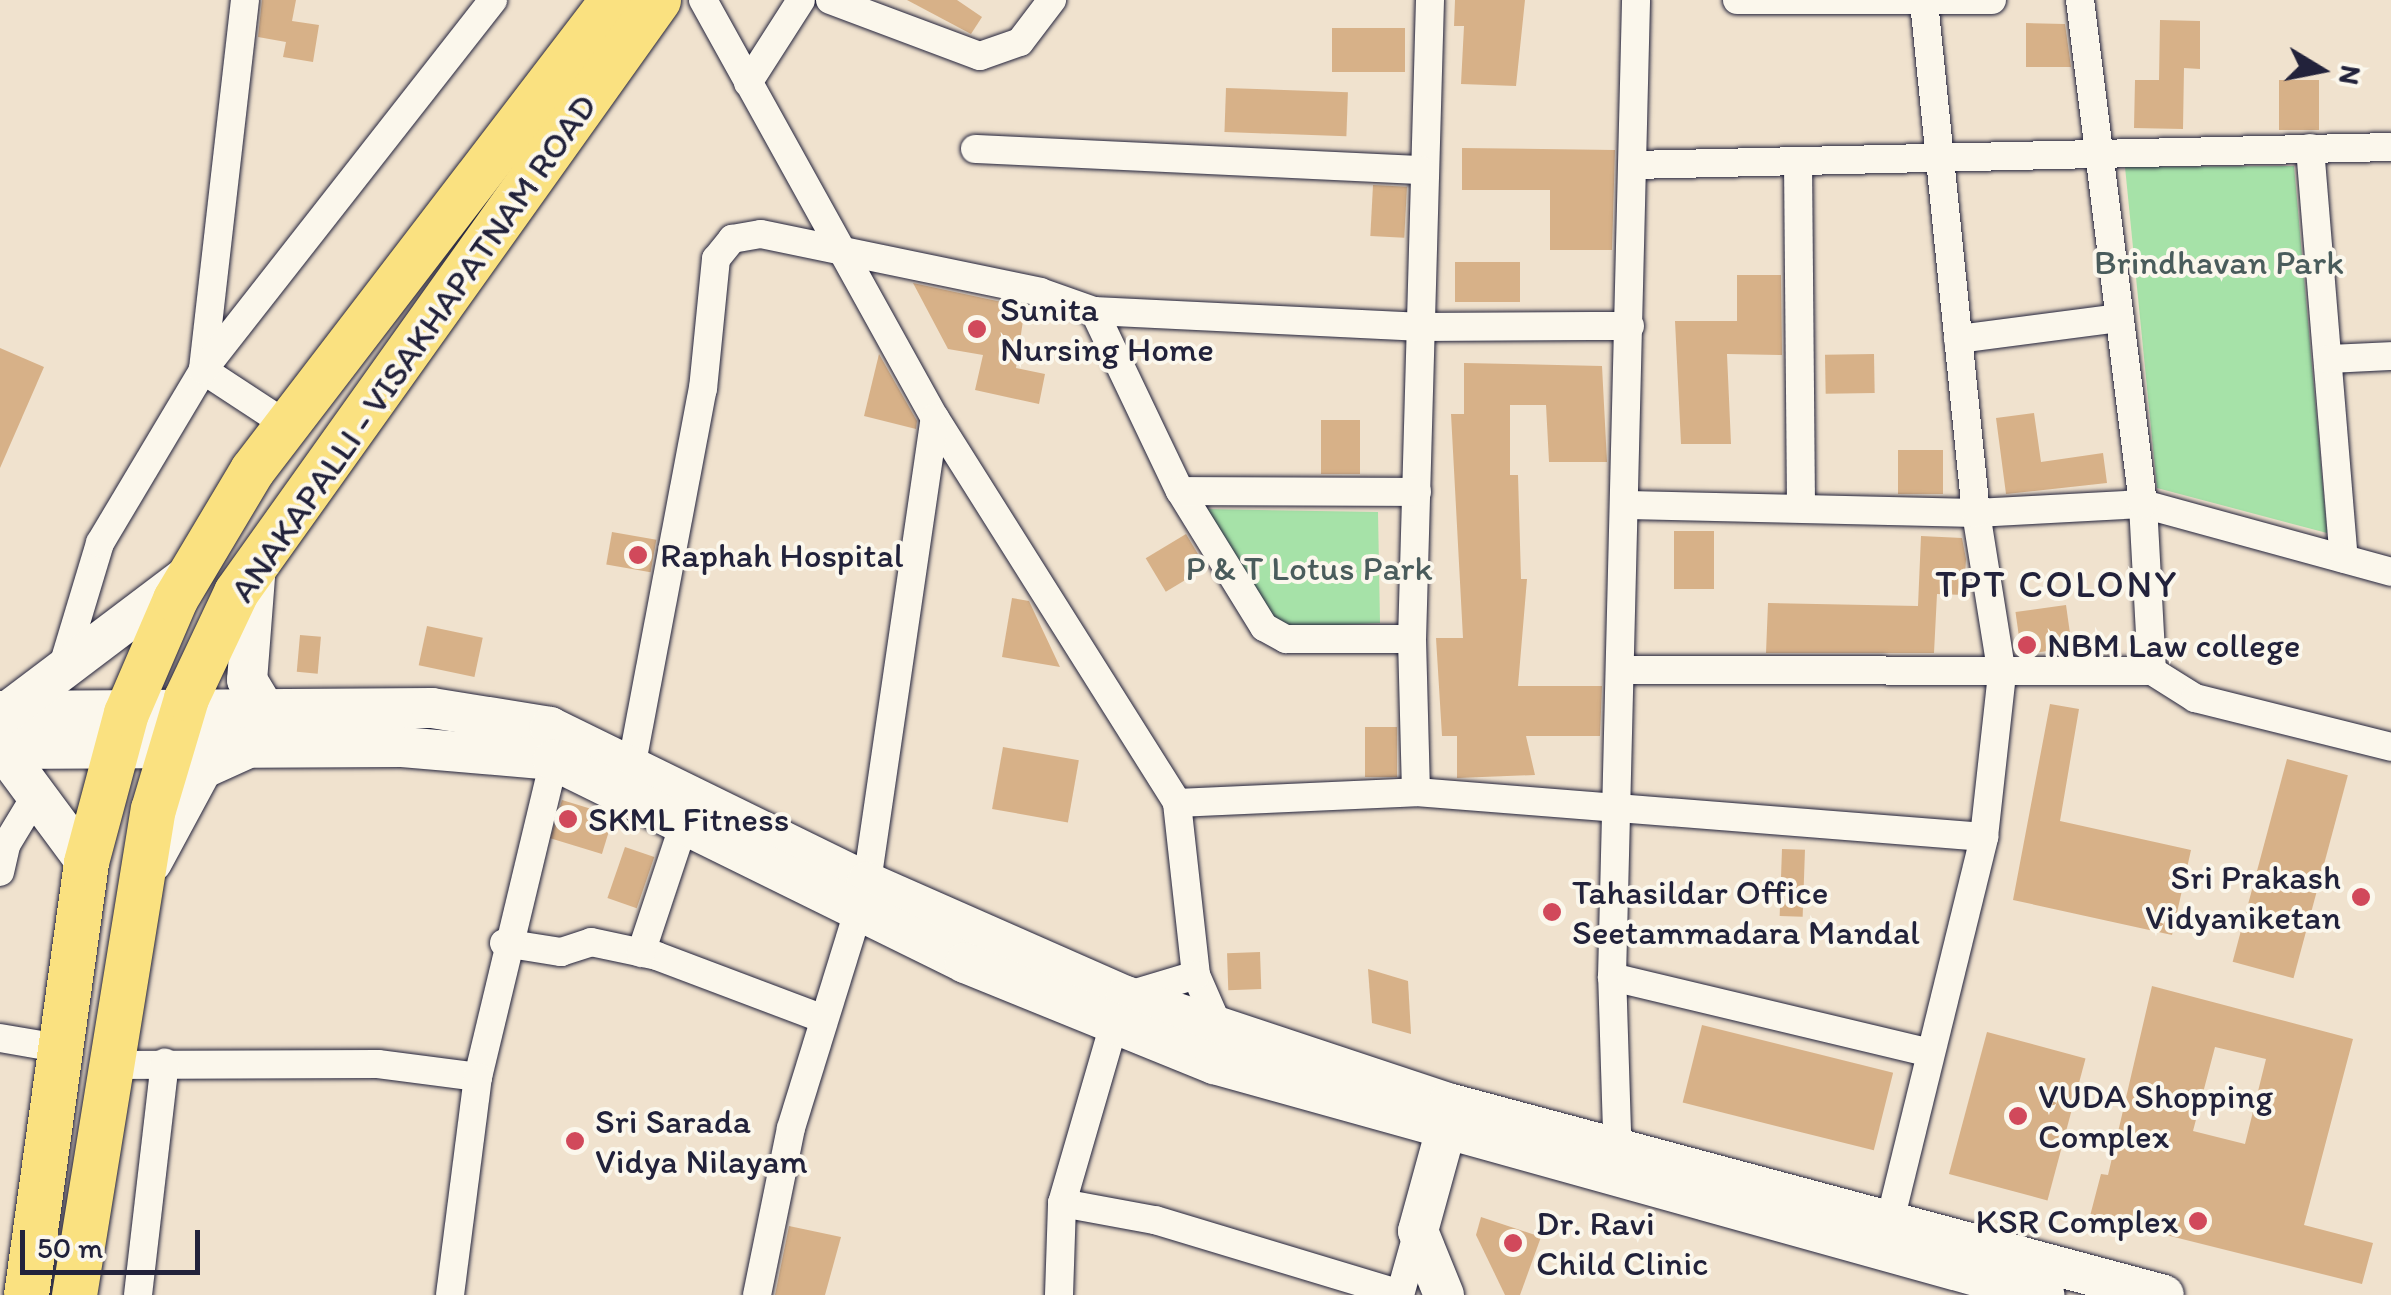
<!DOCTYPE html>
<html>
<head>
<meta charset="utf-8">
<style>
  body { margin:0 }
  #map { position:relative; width:2391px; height:1295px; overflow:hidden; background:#f0e2ce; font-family:Itim,sans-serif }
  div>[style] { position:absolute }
  .green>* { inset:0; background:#a6e2a8 }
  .building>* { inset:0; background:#d7b188; transform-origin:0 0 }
  .roads { filter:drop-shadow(0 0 2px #22223b) drop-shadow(0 0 2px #22223b) }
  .street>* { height:28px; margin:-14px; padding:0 14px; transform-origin:14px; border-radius:14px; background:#fbf7ec }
  .secondary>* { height:40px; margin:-20px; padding:0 20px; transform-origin:20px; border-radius:20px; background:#fbf7ec }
  .primary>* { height:45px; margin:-22.5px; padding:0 22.5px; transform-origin:22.5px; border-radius:22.5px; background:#fae180 }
  .dots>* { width:28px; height:28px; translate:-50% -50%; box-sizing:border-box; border:5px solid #fbf7ec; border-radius:50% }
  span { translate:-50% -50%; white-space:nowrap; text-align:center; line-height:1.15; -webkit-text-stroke:8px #fbf7ec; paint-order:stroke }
  .park-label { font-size:35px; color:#4a5c5c }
  .poi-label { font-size:35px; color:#22223b }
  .left { translate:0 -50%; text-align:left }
  .right { translate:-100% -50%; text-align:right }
  .street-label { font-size:35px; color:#22223b }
  .neighbourhood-label { font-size:38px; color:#22223b; letter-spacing:2.5px }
  .north { position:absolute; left:2271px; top:20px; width:100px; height:100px; -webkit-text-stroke:8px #fbf7ec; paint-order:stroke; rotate:100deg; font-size:28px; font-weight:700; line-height:40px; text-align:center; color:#22223b }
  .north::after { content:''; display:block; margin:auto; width:35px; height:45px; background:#22223b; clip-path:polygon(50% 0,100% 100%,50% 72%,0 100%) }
  .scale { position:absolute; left:20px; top:1230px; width:180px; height:45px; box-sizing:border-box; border:5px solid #22223b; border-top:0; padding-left:12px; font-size:30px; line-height:35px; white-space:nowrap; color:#22223b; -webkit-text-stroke:8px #fbf7ec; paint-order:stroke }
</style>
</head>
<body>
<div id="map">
  <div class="green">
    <div style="clip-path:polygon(2294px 166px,2327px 533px,2157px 488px,2125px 167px)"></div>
    <div style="clip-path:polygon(1204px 509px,1378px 512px,1380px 623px,1276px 628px)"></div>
  </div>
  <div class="building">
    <div style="clip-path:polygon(262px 0,296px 0,292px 21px,319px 25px,313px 62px,283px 57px,286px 42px,258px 37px)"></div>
    <div style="clip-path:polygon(907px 0,957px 0,982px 17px,971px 34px)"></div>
    <div style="clip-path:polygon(1455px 0,1525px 0,1516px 86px,1461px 84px,1464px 26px,1454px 26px)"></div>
    <div style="clip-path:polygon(2160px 20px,2200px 21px,2200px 69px,2184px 68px,2183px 129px,2134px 128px,2135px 80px,2159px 80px)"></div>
    <div style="clip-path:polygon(2026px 23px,2065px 24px,2071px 67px,2026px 67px)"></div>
    <div style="left:1332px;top:28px;width:73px;height:44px"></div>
    <div style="left:2279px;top:80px;width:40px;height:50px"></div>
    <div style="left:1226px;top:88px;width:122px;height:44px;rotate:2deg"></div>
    <div style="clip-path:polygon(1462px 148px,1615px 150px,1612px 250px,1550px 250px,1550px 190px,1462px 190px)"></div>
    <div style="left:1373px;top:185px;width:34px;height:51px;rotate:3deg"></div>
    <div style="left:1455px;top:262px;width:65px;height:40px"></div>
    <div style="clip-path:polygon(1737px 275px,1781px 275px,1782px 355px,1727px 354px,1731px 444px,1681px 444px,1675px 321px,1737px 321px)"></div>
    <div style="clip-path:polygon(913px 283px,1025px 307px,1016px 368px,1045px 374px,1039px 404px,975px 390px,983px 355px,948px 349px)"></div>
    <div style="clip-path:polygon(0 348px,44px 367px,0 468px)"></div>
    <div style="clip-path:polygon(879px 354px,917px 421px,916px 429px,864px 416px)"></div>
    <div style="left:1874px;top:354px;width:39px;height:49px;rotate:89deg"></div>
    <div style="clip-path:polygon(1464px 363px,1602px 366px,1607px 462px,1549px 462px,1546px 405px,1510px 405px,1510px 475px,1518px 475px,1521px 579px,1527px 579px,1518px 686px,1602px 686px,1600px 736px,1526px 736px,1535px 775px,1457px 778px,1457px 736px,1442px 736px,1436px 638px,1463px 638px,1451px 414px,1464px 414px)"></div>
    <div style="clip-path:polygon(2034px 413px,2041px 462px,2103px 453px,2107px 483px,2006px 494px,1996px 418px)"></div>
    <div style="left:1321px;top:420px;width:39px;height:54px"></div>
    <div style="left:1943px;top:450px;width:44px;height:45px;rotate:90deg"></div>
    <div style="left:1674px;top:531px;width:40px;height:58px"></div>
    <div style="left:612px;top:532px;width:45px;height:33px;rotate:10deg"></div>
    <div style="left:1186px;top:534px;width:39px;height:47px;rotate:59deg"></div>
    <div style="clip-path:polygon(1921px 536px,1962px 538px,1966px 559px,1964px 595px,1937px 594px,1934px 653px,1766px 653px,1768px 603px,1918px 606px)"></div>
    <div style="clip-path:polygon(1012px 598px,1029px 601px,1060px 667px,1002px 657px)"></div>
    <div style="left:2066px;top:605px;width:43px;height:51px;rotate:82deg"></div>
    <div style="left:427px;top:626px;width:57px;height:40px;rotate:12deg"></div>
    <div style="left:300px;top:635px;width:21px;height:37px;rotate:5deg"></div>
    <div style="clip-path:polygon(2050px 704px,2079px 709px,2060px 821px,2191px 850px,2172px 935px,2013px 900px)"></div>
    <div style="left:1365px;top:727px;width:32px;height:50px"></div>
    <div style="left:1003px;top:747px;width:77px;height:63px;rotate:10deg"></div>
    <div style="left:2287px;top:759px;width:63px;height:210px;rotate:15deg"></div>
    <div style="left:562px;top:800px;width:54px;height:40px;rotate:17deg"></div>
    <div style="left:625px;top:847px;width:31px;height:54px;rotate:19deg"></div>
    <div style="left:1782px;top:849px;width:23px;height:67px;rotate:2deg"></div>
    <div style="left:1260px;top:952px;width:37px;height:33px;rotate:88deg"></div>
    <div style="clip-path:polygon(1368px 969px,1408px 981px,1411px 1034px,1372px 1023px)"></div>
    <div style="clip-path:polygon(evenodd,2152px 986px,2353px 1039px,2304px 1225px,2373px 1243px,2362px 1284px,2090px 1216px,2101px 1174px,2108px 1175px,2152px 986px,2215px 1047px,2266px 1059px,2245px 1144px,2193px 1131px,2215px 1047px)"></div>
    <div style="left:1702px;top:1025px;width:197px;height:80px;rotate:14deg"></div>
    <div style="left:1987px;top:1032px;width:102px;height:147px;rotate:15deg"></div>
    <div style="clip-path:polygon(1481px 1217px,1541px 1237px,1520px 1295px,1505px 1295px,1476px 1235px)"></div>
    <div style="clip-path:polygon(789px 1226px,841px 1237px,825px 1295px,775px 1295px)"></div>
  </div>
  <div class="roads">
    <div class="street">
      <div style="left:245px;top:0;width:372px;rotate:96.5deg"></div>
      <div style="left:203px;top:370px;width:100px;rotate:33.2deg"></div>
      <div style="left:703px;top:0;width:478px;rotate:61deg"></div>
      <div style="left:935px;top:418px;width:455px;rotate:57.8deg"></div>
      <div style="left:1177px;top:803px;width:173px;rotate:83.7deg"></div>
      <div style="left:1196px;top:975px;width:58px;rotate:66.5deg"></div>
      <div style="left:830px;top:0;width:160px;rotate:20.5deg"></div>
      <div style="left:980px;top:56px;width:42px;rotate:-19.3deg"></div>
      <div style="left:1020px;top:42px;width:53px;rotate:-52.7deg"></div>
      <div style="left:1430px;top:0;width:639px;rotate:91.61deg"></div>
      <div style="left:1412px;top:639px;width:153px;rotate:88.5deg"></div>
      <div style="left:1416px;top:792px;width:570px;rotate:4.53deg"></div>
      <div style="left:1737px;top:0;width:255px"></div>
      <div style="left:748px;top:83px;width:98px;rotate:-57.4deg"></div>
      <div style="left:2310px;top:148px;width:412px;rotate:85.3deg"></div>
      <div style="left:975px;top:149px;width:446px;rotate:2.7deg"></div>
      <div style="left:1798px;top:161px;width:347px;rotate:89.5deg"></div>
      <div style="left:1633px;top:165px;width:758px;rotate:-1.36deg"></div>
      <div style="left:1094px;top:311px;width:199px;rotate:64.5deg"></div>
      <div style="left:1180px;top:491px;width:160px;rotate:58.3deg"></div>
      <div style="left:1264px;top:627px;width:25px;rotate:29deg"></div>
      <div style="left:1286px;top:639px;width:126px"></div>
      <div style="left:1958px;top:339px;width:163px;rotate:-7.4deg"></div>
      <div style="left:2328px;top:359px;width:63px;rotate:-2.7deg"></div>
      <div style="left:1180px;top:491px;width:237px;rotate:0.2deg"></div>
      <div style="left:1628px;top:505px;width:348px;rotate:1.3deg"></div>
      <div style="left:1976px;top:513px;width:167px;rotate:-3.1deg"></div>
      <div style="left:2143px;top:504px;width:257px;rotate:15.3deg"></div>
      <div style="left:62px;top:669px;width:132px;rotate:-73.2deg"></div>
      <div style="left:100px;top:543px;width:201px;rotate:-59.2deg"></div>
      <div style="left:203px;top:370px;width:470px;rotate:-51.9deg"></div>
      <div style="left:1624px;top:670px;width:528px;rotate:0.11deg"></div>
      <div style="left:2152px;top:671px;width:167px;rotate:-93.1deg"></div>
      <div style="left:2143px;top:504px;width:508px;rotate:-97.13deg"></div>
      <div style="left:2152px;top:671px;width:51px;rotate:32.1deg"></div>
      <div style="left:2195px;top:698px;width:202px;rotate:14deg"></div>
      <div style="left:632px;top:763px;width:381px;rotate:-79.3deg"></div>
      <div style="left:703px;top:389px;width:131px;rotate:-84.3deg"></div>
      <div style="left:716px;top:259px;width:26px;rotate:-51deg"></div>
      <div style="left:732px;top:239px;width:29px;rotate:-10deg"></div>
      <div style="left:761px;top:234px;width:285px;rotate:11.7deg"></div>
      <div style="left:1040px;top:292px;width:57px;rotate:19.4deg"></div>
      <div style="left:1094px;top:311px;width:324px;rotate:2.8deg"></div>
      <div style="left:1418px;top:327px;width:212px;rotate:-0.3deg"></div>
      <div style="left:1177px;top:803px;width:239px;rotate:-2.6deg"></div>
      <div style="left:0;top:872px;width:28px;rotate:-77deg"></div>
      <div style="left:6px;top:845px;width:62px;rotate:-58.9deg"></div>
      <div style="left:504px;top:943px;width:58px;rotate:9deg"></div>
      <div style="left:561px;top:952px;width:32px;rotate:-18deg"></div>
      <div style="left:591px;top:942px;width:67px;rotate:12deg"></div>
      <div style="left:657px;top:956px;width:178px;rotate:20.7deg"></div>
      <div style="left:641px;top:953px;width:136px;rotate:-71.6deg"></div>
      <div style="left:1612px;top:977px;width:327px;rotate:13.4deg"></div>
      <div style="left:0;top:1038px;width:42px;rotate:9.7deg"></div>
      <div style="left:109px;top:1065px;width:269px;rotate:-0.2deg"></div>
      <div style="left:378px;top:1064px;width:101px;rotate:7.4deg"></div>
      <div style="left:478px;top:1077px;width:343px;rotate:-76.5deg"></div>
      <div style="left:1618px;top:1163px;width:186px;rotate:-91.8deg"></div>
      <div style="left:1612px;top:977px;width:977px;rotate:-88.59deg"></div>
      <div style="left:1062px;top:1203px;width:95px;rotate:10.4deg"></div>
      <div style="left:1155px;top:1220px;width:256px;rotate:16.8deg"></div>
      <div style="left:1886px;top:1237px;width:412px;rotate:-76.2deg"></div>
      <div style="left:1984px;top:837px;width:163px;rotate:-83.7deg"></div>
      <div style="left:2002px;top:675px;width:164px;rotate:-99.1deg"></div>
      <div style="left:1976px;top:513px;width:514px;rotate:-95.81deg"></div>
      <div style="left:138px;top:1295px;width:234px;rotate:-83.4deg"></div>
      <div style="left:450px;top:1295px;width:220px;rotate:-82.7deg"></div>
      <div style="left:757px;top:1295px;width:170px;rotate:-78.5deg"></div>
      <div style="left:791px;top:1128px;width:257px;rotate:-72.8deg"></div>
      <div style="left:867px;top:882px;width:469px;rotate:-81.7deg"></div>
      <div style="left:1059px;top:1295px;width:92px;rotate:-88.1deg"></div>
      <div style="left:1062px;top:1203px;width:186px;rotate:-73.8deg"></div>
      <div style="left:1114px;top:1024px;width:30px;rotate:-67deg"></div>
      <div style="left:1126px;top:996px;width:73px;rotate:-16.7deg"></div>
      <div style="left:1400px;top:1295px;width:66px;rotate:-74.3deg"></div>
    </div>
    <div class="secondary">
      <div style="left:256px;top:564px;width:116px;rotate:94.4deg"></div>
      <div style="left:247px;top:680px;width:35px;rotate:59deg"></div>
      <div style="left:0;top:711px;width:432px;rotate:-0.4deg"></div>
      <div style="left:432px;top:708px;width:120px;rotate:9.1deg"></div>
      <div style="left:550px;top:727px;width:353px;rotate:26.1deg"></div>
      <div style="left:867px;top:882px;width:283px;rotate:23.8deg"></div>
      <div style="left:1126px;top:996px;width:339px;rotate:18.4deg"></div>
      <div style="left:1448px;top:1103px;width:741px;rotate:15.01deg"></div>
      <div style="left:7px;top:712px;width:226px;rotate:-37.1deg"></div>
      <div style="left:0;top:749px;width:402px;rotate:-0.3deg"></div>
      <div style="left:402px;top:747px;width:152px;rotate:4.9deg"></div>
      <div style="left:553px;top:760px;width:459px;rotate:26.2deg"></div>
      <div style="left:965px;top:963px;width:269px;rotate:22.1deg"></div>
      <div style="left:1214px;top:1064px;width:862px;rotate:15.55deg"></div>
      <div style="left:3px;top:750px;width:139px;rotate:53.5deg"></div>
      <div style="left:152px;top:862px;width:106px;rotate:-61.7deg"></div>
      <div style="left:202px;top:769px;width:46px;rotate:-24.3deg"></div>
      <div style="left:1444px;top:1295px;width:69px;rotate:-112.1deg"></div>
      <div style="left:1418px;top:1231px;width:102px;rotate:-74.6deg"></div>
    </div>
    <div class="primary">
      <div style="left:26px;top:1295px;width:437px;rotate:-82.1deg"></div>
      <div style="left:86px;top:862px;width:154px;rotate:-75deg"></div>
      <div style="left:126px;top:713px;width:124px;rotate:-66.7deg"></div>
      <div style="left:175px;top:599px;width:150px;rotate:-59.2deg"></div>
      <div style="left:252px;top:470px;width:592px;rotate:-52.55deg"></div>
      <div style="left:74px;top:1295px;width:492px;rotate:-80.8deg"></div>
      <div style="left:153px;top:809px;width:116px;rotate:-73.4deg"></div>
      <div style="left:186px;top:698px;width:117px;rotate:-64.7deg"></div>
      <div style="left:236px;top:592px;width:727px;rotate:-54.52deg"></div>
    </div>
  </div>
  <div class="dots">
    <div style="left:977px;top:329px;background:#d1495b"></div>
    <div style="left:638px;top:555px;background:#d1495b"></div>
    <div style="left:2027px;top:645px;background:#d1495b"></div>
    <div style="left:568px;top:819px;background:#d1495b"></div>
    <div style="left:2361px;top:897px;background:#d1495b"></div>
    <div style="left:1552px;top:912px;background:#d1495b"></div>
    <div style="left:2018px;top:1116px;background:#d1495b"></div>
    <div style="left:575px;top:1141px;background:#d1495b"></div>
    <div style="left:2198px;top:1221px;background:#d1495b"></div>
    <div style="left:1513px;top:1243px;background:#d1495b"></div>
  </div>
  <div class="park-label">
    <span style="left:2219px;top:262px">Brindhavan Park</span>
    <span style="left:1309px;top:568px">P &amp; T Lotus Park</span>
  </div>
  <div class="poi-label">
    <span class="left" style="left:1000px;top:329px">Sunita<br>Nursing Home</span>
    <span class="left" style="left:660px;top:555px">Raphah Hospital</span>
    <span class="left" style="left:2047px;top:645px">NBM Law college</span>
    <span class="left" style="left:588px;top:819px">SKML Fitness</span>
    <span class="right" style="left:2341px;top:897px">Sri Prakash<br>Vidyaniketan</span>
    <span class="left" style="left:1572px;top:912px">Tahasildar Office<br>Seetammadara Mandal</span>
    <span class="left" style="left:2038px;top:1116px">VUDA Shopping<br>Complex</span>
    <span class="left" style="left:595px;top:1141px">Sri Sarada<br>Vidya Nilayam</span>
    <span class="right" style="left:2178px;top:1221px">KSR Complex</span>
    <span class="left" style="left:1536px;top:1243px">Dr. Ravi<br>Child Clinic</span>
  </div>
  <div class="street-label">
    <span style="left:413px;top:348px;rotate:-55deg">ANAKAPALLI - VISAKHAPATNAM ROAD</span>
  </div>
  <div class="neighbourhood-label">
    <span style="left:2057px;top:585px">TPT COLONY</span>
  </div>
  <div class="north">N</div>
  <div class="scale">50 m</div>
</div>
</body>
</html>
